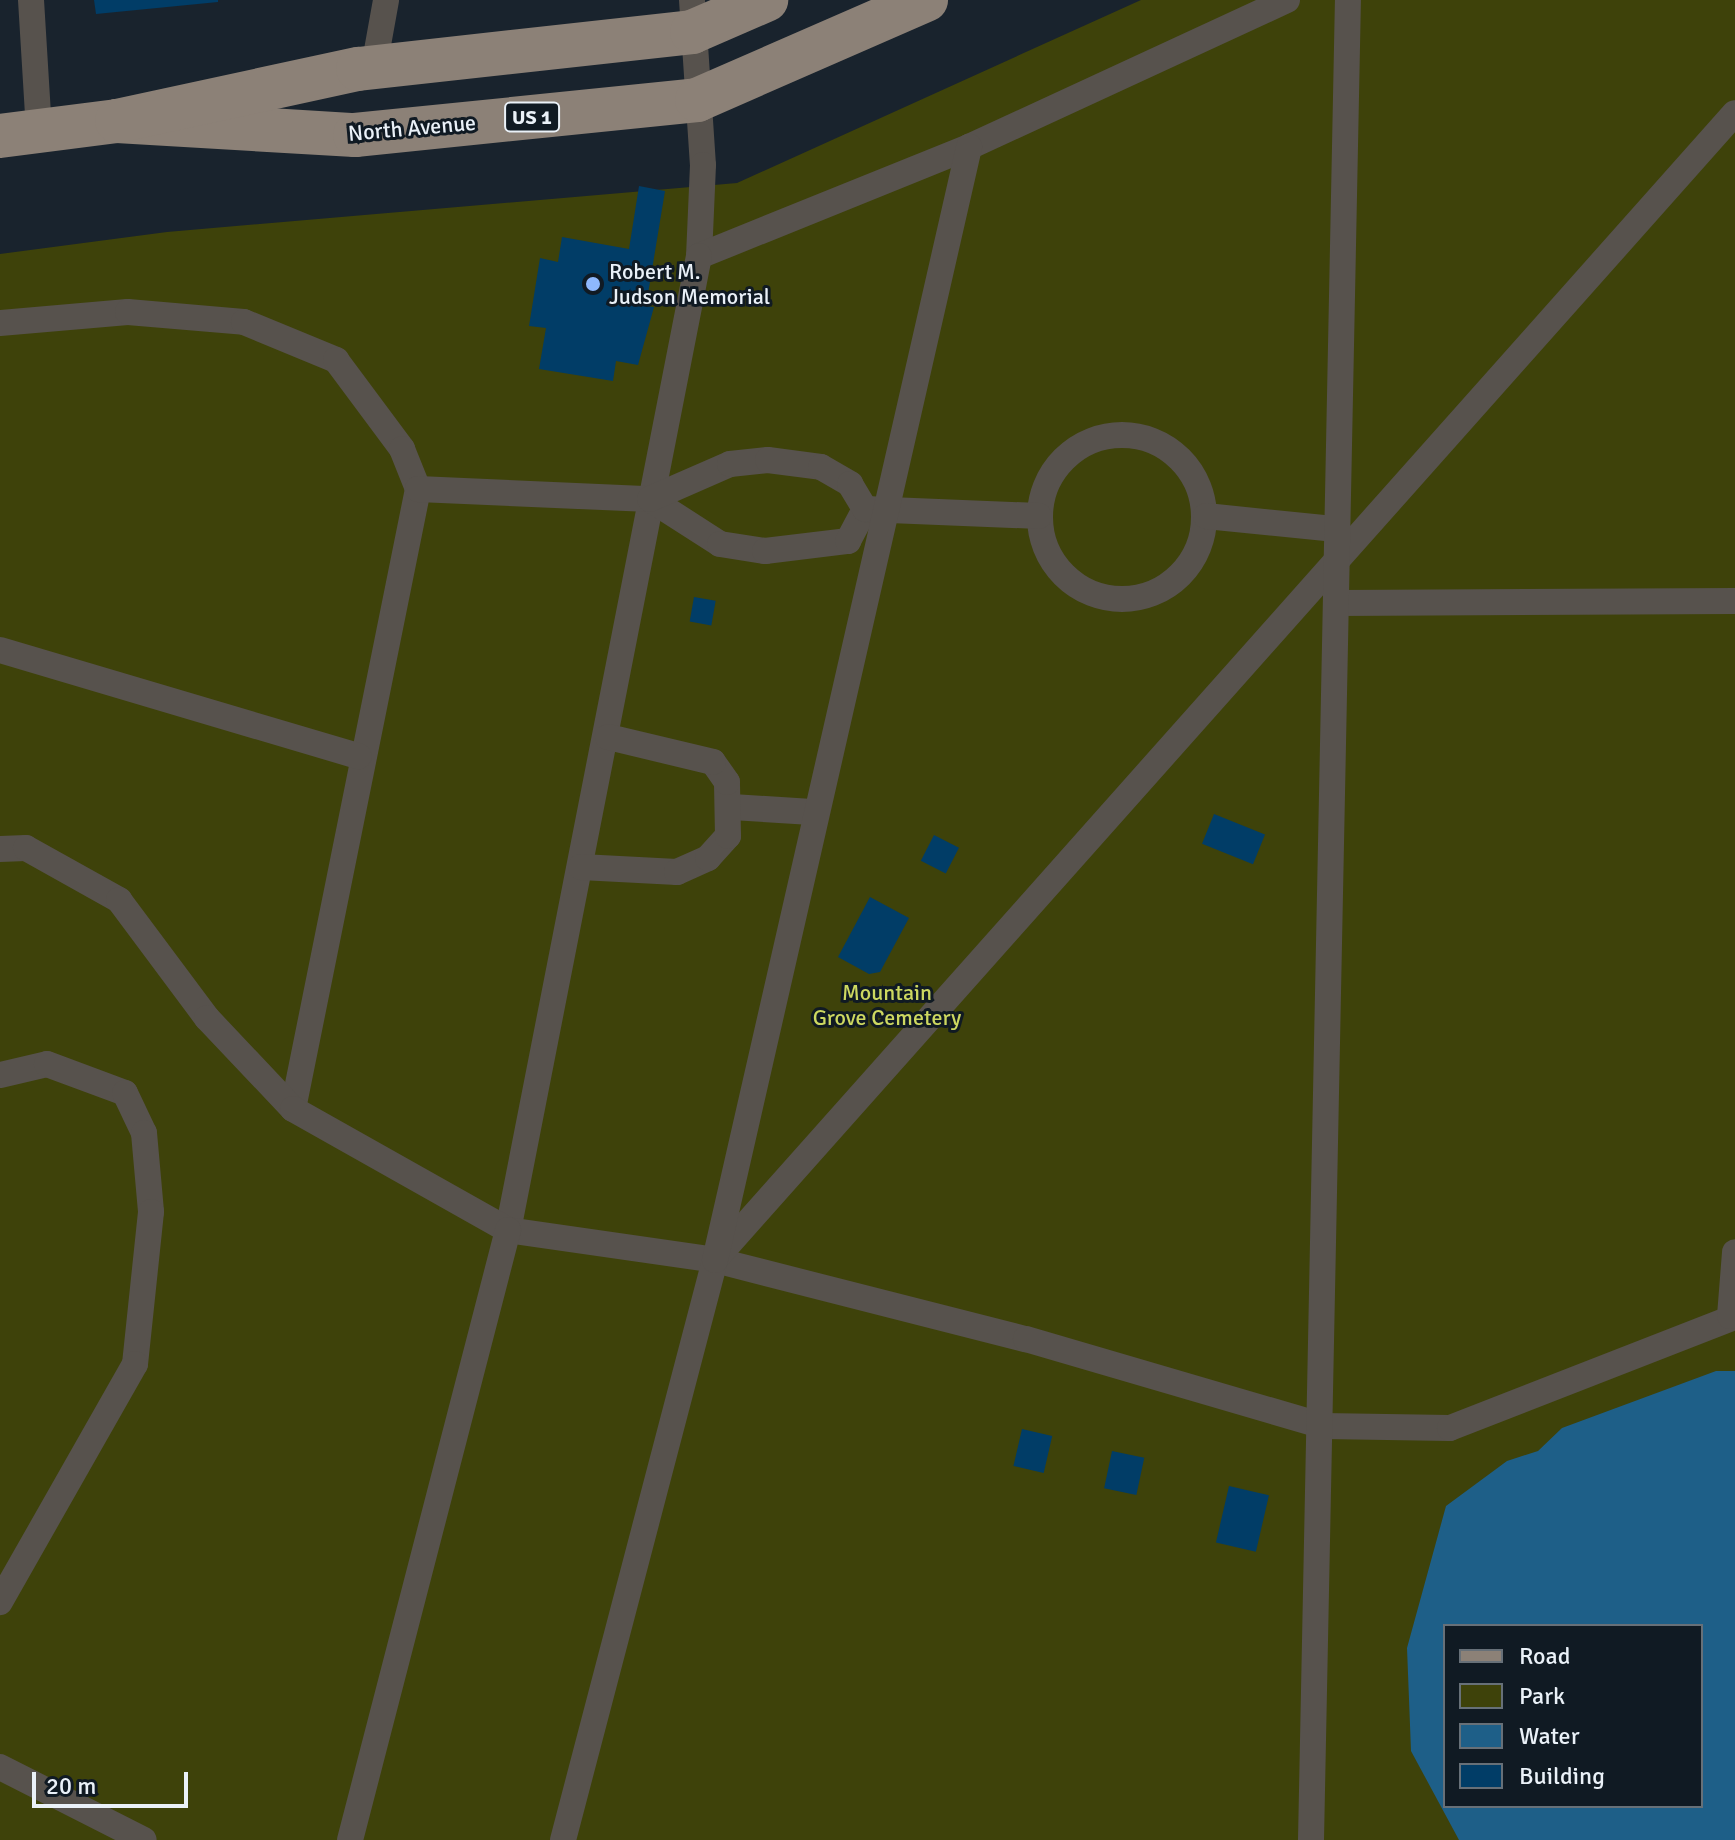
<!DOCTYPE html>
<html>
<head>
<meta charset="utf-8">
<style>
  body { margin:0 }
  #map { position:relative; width:1735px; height:1840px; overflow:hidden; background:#19232d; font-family:Signika,sans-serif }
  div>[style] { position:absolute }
  .green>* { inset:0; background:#3e420a }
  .water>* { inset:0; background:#1e5f88 }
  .building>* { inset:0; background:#013d67; transform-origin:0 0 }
  .lane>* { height:26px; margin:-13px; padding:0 13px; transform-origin:13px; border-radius:13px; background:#57524d }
  .lane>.ring { margin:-13px; padding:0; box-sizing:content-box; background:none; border:26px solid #57524d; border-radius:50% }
  .primary>* { height:44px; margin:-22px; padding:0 22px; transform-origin:22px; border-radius:22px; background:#8c8177 }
  .dots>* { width:22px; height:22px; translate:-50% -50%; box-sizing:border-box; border:4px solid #101a23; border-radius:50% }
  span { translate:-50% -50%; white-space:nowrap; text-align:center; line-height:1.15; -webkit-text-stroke:6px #101a23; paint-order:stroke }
  .shield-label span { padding:2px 6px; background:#101a23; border:2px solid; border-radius:6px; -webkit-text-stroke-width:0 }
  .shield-label { font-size:20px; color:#eaf1f8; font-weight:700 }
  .street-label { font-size:22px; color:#eaf1f8 }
  .poi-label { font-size:22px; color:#eaf1f8 }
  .left { translate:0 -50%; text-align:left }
  .park-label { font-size:22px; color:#cdd860 }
  .legend { position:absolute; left:1443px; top:1624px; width:260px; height:184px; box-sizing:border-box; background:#101a23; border:2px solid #677078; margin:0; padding:10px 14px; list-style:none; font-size:24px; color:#eaf1f8 }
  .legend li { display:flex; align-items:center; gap:16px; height:40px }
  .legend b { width:40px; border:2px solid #677078 }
  .scale { position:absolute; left:32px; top:1772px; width:156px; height:36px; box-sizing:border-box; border:4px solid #eaf1f8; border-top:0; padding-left:10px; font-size:24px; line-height:28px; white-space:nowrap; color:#eaf1f8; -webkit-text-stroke:6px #101a23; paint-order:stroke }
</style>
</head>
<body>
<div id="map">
  <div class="green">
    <div style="clip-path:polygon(evenodd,1141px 0,1735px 0,1735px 1840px,0 1840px,0 254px,167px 232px,737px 183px,1141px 0,1445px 1626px,1701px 1626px,1701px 1806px,1445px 1806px,1445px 1626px)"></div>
  </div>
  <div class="water">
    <div style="clip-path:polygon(evenodd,1716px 1371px,1735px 1371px,1735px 1840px,1459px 1840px,1411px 1751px,1407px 1648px,1446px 1506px,1507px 1461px,1538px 1451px,1562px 1428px,1716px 1371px,1445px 1626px,1701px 1626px,1701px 1806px,1445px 1806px,1445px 1626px)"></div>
  </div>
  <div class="building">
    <div style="clip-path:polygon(94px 0,218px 0,218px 2px,96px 14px)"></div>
    <div style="clip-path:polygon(639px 186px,665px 191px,646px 306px,654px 307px,638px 365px,616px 361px,613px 381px,539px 369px,546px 328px,529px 326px,540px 258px,558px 262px,562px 237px,629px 249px)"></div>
    <div style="left:694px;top:597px;width:22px;height:25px;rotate:10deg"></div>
    <div style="left:1214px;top:814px;width:55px;height:32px;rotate:22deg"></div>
    <div style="left:934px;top:835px;width:28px;height:29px;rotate:27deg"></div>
    <div style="clip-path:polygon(870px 897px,909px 918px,880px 972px,869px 974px,838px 957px)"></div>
    <div style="left:1022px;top:1429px;width:31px;height:38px;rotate:13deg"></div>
    <div style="left:1112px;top:1451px;width:33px;height:38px;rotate:12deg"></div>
    <div style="left:1229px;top:1486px;width:41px;height:58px;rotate:13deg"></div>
  </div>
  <div class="lane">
    <div style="left:31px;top:0;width:131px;rotate:86.5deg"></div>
    <div style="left:692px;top:0;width:165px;rotate:86.2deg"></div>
    <div style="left:703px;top:165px;width:91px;rotate:92.5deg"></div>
    <div style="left:1287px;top:0;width:350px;rotate:155.2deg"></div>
    <div style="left:969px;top:147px;width:291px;rotate:158deg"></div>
    <div style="left:699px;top:256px;width:993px;rotate:101.09deg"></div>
    <div style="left:508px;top:1230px;width:209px;rotate:8.2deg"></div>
    <div style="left:715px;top:1260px;width:321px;rotate:14.3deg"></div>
    <div style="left:1026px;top:1339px;width:309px;rotate:16.3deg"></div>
    <div style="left:1323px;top:1426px;width:127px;rotate:0.9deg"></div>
    <div style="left:1450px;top:1428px;width:306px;rotate:-21.3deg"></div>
    <div style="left:374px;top:67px;width:68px;rotate:-79.8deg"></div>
    <div style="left:0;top:323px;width:128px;rotate:-4.9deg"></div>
    <div style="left:128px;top:312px;width:116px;rotate:4.9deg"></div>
    <div style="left:244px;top:322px;width:100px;rotate:22.4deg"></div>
    <div style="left:336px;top:360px;width:111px;rotate:53.4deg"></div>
    <div style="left:402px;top:449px;width:43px;rotate:68.2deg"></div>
    <div style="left:418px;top:489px;width:632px;rotate:101.4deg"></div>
    <div class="ring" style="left:1040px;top:435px;width:138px;height:138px"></div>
    <div style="left:418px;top:489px;width:232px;rotate:2.5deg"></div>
    <div style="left:650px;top:499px;width:83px;rotate:32.7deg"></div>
    <div style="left:720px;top:544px;width:46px;rotate:8.8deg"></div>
    <div style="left:765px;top:551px;width:84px;rotate:-6.9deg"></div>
    <div style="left:848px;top:541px;width:36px;rotate:-62deg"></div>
    <div style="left:865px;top:509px;width:174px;rotate:2.3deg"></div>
    <div style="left:650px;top:499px;width:87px;rotate:-23.6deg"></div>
    <div style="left:730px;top:464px;width:38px;rotate:-6deg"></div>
    <div style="left:768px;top:460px;width:53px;rotate:7.5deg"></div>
    <div style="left:821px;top:467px;width:34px;rotate:30deg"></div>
    <div style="left:850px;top:484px;width:29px;rotate:59deg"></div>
    <div style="left:1206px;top:516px;width:128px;rotate:5.8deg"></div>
    <div style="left:1337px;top:603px;width:398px;rotate:-0.3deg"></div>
    <div style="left:0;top:650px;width:374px;rotate:16.5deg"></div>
    <div style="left:732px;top:807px;width:80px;rotate:3.6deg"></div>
    <div style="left:0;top:849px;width:26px;rotate:-2deg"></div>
    <div style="left:26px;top:848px;width:107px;rotate:29.2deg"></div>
    <div style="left:119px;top:900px;width:147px;rotate:53.3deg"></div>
    <div style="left:207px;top:1018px;width:125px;rotate:46.6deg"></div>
    <div style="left:293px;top:1109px;width:247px;rotate:29.4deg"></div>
    <div style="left:508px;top:1230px;width:630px;rotate:104.52deg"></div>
    <div style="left:581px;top:867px;width:96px;rotate:3deg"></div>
    <div style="left:677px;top:872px;width:34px;rotate:-24deg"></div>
    <div style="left:708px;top:858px;width:30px;rotate:-48deg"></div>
    <div style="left:728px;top:836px;width:54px;rotate:-91.1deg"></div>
    <div style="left:727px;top:782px;width:24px;rotate:-125deg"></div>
    <div style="left:713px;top:762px;width:108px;rotate:-166.6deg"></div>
    <div style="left:0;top:1075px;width:48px;rotate:-13.2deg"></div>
    <div style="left:47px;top:1064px;width:83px;rotate:20.4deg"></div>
    <div style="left:125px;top:1093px;width:44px;rotate:64.6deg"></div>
    <div style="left:144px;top:1133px;width:79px;rotate:84.9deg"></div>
    <div style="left:151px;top:1212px;width:153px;rotate:96deg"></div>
    <div style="left:135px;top:1364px;width:274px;rotate:119.6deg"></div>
    <div style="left:717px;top:1257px;width:1531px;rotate:-48.34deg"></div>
    <div style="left:1730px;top:1316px;width:64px;rotate:-85.5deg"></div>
    <div style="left:0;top:1767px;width:161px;rotate:26.9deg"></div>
    <div style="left:563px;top:1840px;width:600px;rotate:-75.31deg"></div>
    <div style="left:715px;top:1260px;width:1142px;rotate:-77.14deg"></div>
    <div style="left:1311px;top:1840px;width:1840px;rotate:-88.85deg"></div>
  </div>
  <div class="primary">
    <div style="left:117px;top:121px;width:238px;rotate:3.4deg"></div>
    <div style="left:355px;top:135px;width:344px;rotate:-5.8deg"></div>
    <div style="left:697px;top:100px;width:250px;rotate:-23.6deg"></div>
    <div style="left:0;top:136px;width:118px;rotate:-7.3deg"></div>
    <div style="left:117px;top:121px;width:247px;rotate:-12.2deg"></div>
    <div style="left:358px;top:69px;width:336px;rotate:-6.3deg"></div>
    <div style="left:692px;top:32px;width:81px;rotate:-23.4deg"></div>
  </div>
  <div class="dots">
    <div style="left:593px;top:284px;background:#8eb8fd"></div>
  </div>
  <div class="shield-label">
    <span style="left:532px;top:117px">US 1</span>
  </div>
  <div class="street-label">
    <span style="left:412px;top:128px;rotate:-5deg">North Avenue</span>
  </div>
  <div class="poi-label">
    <span class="left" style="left:609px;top:284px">Robert M.<br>Judson Memorial</span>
  </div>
  <div class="park-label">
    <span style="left:887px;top:1005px">Mountain<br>Grove Cemetery</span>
  </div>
  <ul class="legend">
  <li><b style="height:10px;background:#8c8177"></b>Road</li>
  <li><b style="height:22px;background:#3e420a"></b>Park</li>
  <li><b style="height:22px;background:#1e5f88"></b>Water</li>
  <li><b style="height:22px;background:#013d67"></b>Building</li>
  </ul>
  <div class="scale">20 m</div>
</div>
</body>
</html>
